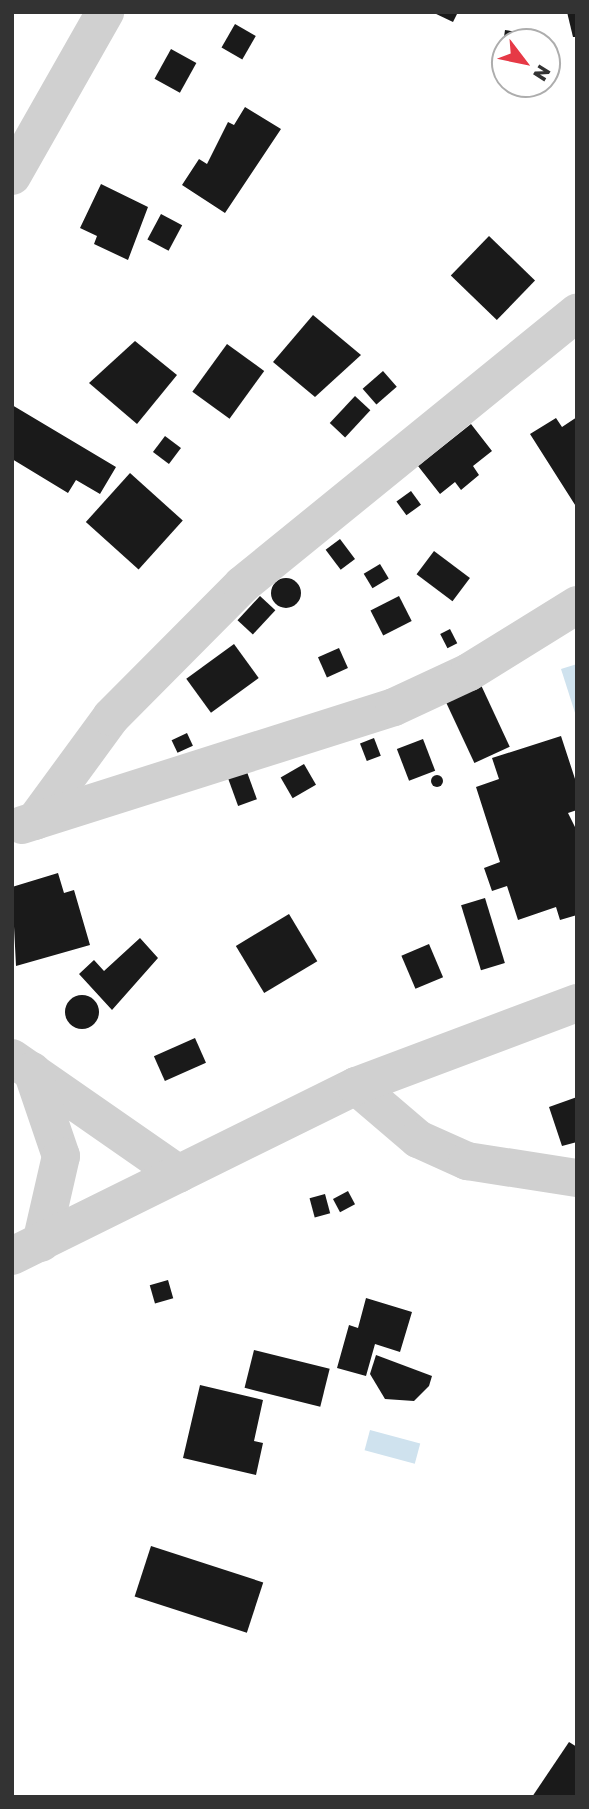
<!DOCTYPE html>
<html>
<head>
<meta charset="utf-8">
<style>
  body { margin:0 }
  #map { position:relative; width:589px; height:1809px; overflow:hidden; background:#fff; font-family:"Golos Text",sans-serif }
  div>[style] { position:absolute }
  .water>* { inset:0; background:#cfe2ee; transform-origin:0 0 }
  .building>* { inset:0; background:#1a1a1a; transform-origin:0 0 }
  .round { border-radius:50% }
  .minor>* { height:38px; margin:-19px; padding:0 19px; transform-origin:19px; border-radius:19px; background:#d0d0d0 }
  span { translate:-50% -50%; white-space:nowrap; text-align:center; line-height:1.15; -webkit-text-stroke:7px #fff; paint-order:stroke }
  .frame { position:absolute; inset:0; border:14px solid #333; pointer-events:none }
  .north { position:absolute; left:491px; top:28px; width:70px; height:70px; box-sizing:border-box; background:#fff; border:2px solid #adadad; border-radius:50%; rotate:122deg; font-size:19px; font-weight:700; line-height:28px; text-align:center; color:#333 }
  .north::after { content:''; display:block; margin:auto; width:24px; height:32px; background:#e63946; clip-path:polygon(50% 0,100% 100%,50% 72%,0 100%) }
</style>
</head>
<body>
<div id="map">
  <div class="water">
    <div style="clip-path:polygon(577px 664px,577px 719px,561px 669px)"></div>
    <div style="left:370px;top:1430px;width:52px;height:21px;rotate:15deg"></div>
  </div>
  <div class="building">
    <div style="clip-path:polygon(432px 12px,458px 12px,453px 22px)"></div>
    <div style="clip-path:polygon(567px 12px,577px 12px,577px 37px,573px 37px)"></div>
    <div style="left:235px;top:24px;width:24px;height:27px;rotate:30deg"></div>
    <div style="clip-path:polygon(505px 30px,547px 37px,546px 42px,505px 42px,505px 79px,498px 78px)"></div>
    <div style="left:171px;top:49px;width:29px;height:34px;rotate:29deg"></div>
    <div style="clip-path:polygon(245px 107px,281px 129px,225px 213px,182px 185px,199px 159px,207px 164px,228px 122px,234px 125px)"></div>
    <div style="clip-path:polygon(101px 184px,148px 207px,128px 260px,94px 244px,97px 236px,80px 228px)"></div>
    <div style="left:161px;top:214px;width:24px;height:29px;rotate:28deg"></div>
    <div style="left:489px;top:236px;width:64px;height:55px;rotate:44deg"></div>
    <div style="clip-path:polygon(313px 315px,361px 355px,315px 397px,273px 362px)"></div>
    <div style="clip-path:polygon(135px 341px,177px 375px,137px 424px,89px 383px)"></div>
    <div style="left:227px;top:344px;width:46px;height:59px;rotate:36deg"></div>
    <div style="left:383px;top:371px;width:21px;height:27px;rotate:49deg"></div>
    <div style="left:355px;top:396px;width:21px;height:37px;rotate:43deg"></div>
    <div style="clip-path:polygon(12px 405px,116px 467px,100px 494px,76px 480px,68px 493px,12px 459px)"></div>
    <div style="clip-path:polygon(577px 417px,577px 508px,530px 434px,556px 418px,562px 427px)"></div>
    <div style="clip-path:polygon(471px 424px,492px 451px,473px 466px,479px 475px,461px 490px,455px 482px,440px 494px,418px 466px)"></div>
    <div style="left:165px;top:436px;width:20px;height:20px;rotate:37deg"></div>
    <div style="left:130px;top:473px;width:71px;height:66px;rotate:42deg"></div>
    <div style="left:411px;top:491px;width:17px;height:18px;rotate:54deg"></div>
    <div style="left:340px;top:539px;width:25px;height:18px;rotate:53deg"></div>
    <div style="left:434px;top:551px;width:45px;height:29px;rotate:37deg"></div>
    <div style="left:380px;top:564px;width:17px;height:19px;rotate:59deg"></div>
    <div class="round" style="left:271px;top:578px;width:30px;height:30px"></div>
    <div style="left:260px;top:596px;width:21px;height:33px;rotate:43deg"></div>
    <div style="left:399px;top:596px;width:28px;height:32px;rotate:63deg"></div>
    <div style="left:450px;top:629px;width:16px;height:11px;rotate:63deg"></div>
    <div style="left:234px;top:644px;width:42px;height:59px;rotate:54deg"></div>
    <div style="left:339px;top:648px;width:22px;height:23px;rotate:66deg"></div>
    <div style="left:481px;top:685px;width:68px;height:39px;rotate:65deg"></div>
    <div style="left:187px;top:733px;width:14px;height:17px;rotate:65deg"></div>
    <div style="clip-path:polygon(561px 736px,577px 785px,577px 810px,568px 813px,577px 831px,577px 915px,560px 920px,556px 907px,518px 920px,507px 886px,492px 891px,484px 868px,500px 862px,476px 787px,499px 779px,492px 758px)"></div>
    <div style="left:374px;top:738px;width:19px;height:15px;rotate:69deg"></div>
    <div style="left:423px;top:739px;width:34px;height:28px;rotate:69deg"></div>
    <div style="left:304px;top:764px;width:24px;height:27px;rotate:60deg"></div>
    <div style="left:247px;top:772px;width:29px;height:20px;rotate:70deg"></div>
    <div class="round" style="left:431px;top:775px;width:12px;height:12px"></div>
    <div style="clip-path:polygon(58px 873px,64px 893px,74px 890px,90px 945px,16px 966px,12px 887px)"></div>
    <div style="left:485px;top:898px;width:68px;height:25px;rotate:73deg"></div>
    <div style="left:289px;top:914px;width:55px;height:62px;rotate:59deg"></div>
    <div style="clip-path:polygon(140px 938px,158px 958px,112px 1010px,79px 974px,94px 960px,104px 971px)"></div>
    <div style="left:429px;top:944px;width:36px;height:30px;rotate:67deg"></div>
    <div class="round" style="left:65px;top:995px;width:34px;height:34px"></div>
    <div style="left:195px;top:1038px;width:27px;height:45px;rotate:66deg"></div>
    <div style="clip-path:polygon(577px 1097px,577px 1142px,562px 1146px,549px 1107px)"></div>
    <div style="left:348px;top:1191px;width:15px;height:17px;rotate:62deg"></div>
    <div style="left:325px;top:1194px;width:20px;height:16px;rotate:75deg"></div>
    <div style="left:168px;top:1280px;width:19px;height:19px;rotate:74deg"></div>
    <div style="clip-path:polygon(366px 1298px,412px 1312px,400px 1352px,375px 1344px,366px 1376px,337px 1368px,349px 1325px,358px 1328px)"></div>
    <div style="left:254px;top:1350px;width:78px;height:39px;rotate:14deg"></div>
    <div style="clip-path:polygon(376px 1355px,432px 1376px,429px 1386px,414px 1401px,385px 1399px,370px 1374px)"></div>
    <div style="clip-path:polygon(200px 1385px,263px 1400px,254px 1441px,263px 1443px,256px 1475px,183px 1458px)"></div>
    <div style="left:151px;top:1546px;width:118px;height:53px;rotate:18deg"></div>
    <div style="clip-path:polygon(569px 1742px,577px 1747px,577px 1797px,532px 1797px)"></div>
  </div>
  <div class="minor">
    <div style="left:12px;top:176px;width:189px;rotate:-60.4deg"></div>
    <div style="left:35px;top:821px;width:129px;rotate:-53.8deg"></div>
    <div style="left:111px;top:717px;width:186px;rotate:-45.2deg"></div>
    <div style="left:242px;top:585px;width:432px;rotate:-39.1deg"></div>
    <div style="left:22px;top:825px;width:390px;rotate:-17.6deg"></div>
    <div style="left:394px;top:707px;width:83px;rotate:-25deg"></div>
    <div style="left:469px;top:672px;width:127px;rotate:-31.8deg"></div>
    <div style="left:12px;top:1058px;width:203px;rotate:34.8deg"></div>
    <div style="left:32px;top:1071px;width:90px;rotate:71.2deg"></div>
    <div style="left:61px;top:1156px;width:89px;rotate:102.9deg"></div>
    <div style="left:356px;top:1086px;width:82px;rotate:40.5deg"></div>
    <div style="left:418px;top:1139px;width:54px;rotate:24.2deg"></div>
    <div style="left:467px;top:1161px;width:111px;rotate:8.8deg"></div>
    <div style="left:12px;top:1256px;width:384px;rotate:-26.3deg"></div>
    <div style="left:356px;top:1086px;width:236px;rotate:-20.6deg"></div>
  </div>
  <div class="frame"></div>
  <div class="north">N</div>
</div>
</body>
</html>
